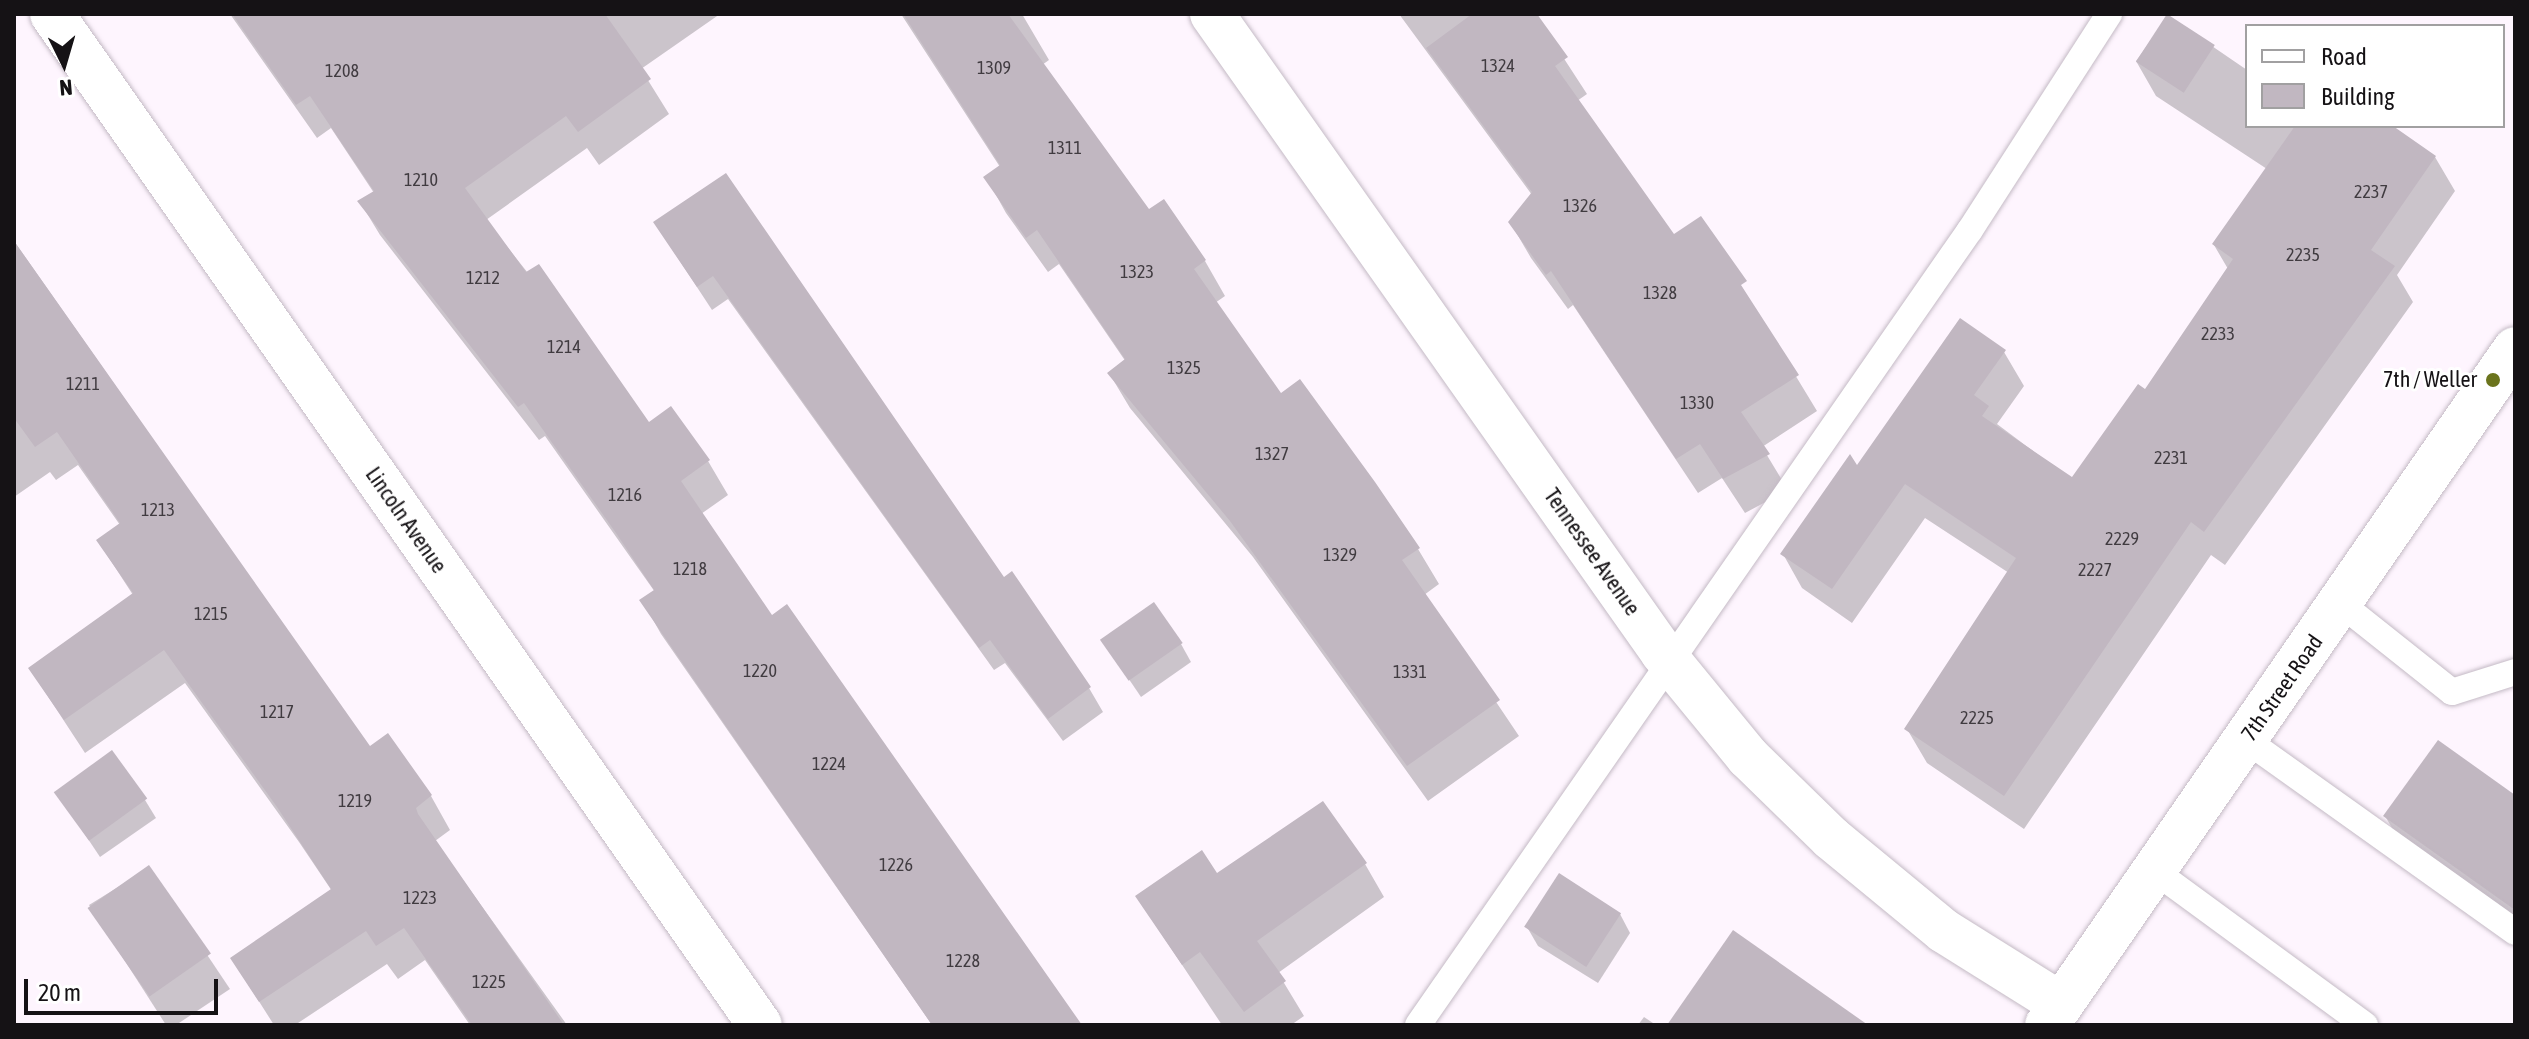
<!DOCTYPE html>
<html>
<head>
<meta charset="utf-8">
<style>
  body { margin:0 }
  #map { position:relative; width:2529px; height:1039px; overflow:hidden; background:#fef5fe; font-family:"Asap Condensed",sans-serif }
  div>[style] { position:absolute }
  .shadow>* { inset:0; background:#0003 }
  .building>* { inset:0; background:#c1b7c1; transform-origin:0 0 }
  .roads { filter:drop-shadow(0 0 2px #c4bac5) drop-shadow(0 0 2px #c4bac5) }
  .service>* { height:26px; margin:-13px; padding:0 13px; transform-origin:13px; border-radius:13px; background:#fff }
  .minor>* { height:44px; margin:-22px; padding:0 22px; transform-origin:22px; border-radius:22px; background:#fff }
  .primary>* { height:44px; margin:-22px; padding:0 22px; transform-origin:22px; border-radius:22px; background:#fff }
  .dots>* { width:22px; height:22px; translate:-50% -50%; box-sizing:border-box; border:4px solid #fff; border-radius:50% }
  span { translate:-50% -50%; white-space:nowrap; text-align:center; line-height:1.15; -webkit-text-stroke:6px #fff; paint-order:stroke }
  .number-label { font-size:18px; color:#403b40 }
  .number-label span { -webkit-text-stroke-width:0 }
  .poi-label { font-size:22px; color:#151215 }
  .right { translate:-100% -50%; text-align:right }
  .street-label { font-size:22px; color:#151215 }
  .frame { position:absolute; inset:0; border:16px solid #151215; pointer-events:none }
  .legend { position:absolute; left:2245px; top:24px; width:260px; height:104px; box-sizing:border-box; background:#fff; border:2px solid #a1a0a1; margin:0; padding:10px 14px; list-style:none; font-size:24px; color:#151215 }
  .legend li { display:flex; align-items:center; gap:16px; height:40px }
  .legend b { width:40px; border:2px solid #a1a0a1 }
  .north { position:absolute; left:24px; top:24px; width:80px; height:80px; -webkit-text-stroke:6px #fff; paint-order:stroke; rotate:175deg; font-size:22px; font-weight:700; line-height:32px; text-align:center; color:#151215 }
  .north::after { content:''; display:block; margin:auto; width:28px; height:36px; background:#151215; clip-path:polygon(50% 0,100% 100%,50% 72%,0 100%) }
  .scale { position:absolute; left:24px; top:979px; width:194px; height:36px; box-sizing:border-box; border:4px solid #151215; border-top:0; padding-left:10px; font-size:24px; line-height:28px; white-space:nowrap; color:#151215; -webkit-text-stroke:6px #fff; paint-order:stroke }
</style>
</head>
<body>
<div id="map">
  <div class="shadow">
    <div style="clip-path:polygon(230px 14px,720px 14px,641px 69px,669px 114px,599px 165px,587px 148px,486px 220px,648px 425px,708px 461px,728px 495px,701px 514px,771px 618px,787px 607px,1081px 1025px,932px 1025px,661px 634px,642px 600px,655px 592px,638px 568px,545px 436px,539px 440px,380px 235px,360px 202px,374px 193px,331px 128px,317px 138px)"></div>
    <div style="clip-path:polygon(901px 14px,1022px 14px,1049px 60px,1042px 65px,1149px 212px,1205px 261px,1225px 296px,1215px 303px,1281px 396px,1418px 549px,1439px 584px,1424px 595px,1519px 736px,1428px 801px,1253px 557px,1130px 408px,1109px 373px,1126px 362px,1059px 264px,1048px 272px,1006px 213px,986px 177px,1000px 167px)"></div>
    <div style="clip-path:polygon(1399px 14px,1535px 14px,1587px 94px,1577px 101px,1674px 237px,1700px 218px,1817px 411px,1762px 447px,1788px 490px,1745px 513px,1722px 478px,1698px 493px,1573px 305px,1568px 309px,1531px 258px,1510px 222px,1532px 195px)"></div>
    <div style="clip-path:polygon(2168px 16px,2247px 70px,2247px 126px,2389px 126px,2435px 157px,2455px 191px,2397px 275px,2413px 302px,2225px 565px,2211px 555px,2024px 829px,1927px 763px,1907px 729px,2009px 573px,1925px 518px,1852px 623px,1802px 588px,1783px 554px,1857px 469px,2004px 352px,2024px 386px,1997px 424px,2072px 480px,2146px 392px,2228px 269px,2214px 245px,2267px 169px,2156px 96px,2136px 61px)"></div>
    <div style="clip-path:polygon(726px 176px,1004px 579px,1089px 688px,1103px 712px,1063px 741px,1005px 663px,994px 670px,728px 299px,712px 310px,670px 246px)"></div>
    <div style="clip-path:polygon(14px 241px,370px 749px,387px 736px,431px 796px,450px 830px,435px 841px,567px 1025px,470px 1025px,425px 960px,398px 979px,387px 964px,295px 1025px,274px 1025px,232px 959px,332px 891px,299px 842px,185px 683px,85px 753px,30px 669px,133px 595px,98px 541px,120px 525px,78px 465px,56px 480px,50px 472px,14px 497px)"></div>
    <div style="clip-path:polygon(1103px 641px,1181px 644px,1191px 662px,1141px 697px)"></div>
    <div style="clip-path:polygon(56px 791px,145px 800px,156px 818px,100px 857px)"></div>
    <div style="clip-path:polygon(2515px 797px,2515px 937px,2413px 864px,2385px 816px)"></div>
    <div style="clip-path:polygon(1365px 864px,1384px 897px,1278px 973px,1304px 1016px,1291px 1025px,1222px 1025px,1137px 897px,1217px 876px)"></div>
    <div style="clip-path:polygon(149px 868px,230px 989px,176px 1025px,166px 1025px,89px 905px)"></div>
    <div style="clip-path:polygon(1620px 914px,1630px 933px,1598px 983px,1538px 946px,1527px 927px)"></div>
    <div style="clip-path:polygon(1644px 1017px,1656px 1025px,1638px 1025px)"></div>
  </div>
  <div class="building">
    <div style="clip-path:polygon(232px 14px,605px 14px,651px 79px,578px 132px,566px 116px,465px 188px,526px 272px,539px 264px,649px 422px,671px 406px,710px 460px,681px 481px,772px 615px,787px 604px,1082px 1025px,932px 1025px,639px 600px,654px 590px,616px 533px,524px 403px,518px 407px,357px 201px,374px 191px,310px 96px,296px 105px)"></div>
    <div style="clip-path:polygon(903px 14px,1008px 14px,1149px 209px,1164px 199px,1206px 260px,1194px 269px,1281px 393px,1300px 379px,1375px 482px,1420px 548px,1402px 560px,1500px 700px,1407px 766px,1230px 521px,1107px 373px,1125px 359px,1037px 230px,1026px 238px,983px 177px,1000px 165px)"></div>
    <div style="clip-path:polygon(1472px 14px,1537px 14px,1568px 57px,1555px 66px,1674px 234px,1701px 216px,1747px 281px,1741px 285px,1799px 375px,1741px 412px,1770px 454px,1723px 479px,1700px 444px,1676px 459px,1551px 271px,1546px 275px,1508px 222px,1532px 192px,1426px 48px)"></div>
    <div style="left:2167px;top:14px;width:57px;height:57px;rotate:33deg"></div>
    <div style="clip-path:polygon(2295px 126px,2393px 126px,2436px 156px,2371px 250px,2395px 266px,2204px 532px,2191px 522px,2004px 796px,1904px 729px,2016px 558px,1905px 484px,1832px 589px,1780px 554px,1850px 454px,1857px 465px,1960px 318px,2006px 350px,1974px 395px,1989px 406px,1982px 416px,2072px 477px,2138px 384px,2145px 389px,2233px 259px,2212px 244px)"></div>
    <div style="clip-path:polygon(726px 173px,1004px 577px,1012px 571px,1091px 687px,1048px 719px,990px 640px,979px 648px,713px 276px,697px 287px,653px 222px)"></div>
    <div style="clip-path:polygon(14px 241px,370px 746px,388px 733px,432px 795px,416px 808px,418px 814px,564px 1025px,472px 1025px,404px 928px,376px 946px,366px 931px,259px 1002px,230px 958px,331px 889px,277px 807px,164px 650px,64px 720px,28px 668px,133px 593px,96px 540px,120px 523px,57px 432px,35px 447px,14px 418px)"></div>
    <div style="left:1154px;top:602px;width:50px;height:66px;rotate:55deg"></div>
    <div style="clip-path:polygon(2438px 740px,2515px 795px,2515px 910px,2383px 816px)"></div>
    <div style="left:112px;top:750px;width:60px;height:72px;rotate:54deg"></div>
    <div style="clip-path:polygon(1323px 801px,1367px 863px,1257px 941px,1286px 981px,1244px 1012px,1200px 952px,1182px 965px,1135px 896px,1202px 850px,1217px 873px)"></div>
    <div style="left:149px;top:865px;width:108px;height:75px;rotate:55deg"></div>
    <div style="left:1559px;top:873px;width:74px;height:64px;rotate:33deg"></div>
    <div style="clip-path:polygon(1733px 930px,1868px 1025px,1667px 1025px)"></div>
  </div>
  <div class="roads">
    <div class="service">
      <div style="left:2340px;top:603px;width:143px;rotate:38.5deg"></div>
      <div style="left:2452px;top:692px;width:66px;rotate:-17.6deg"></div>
      <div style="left:2246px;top:740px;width:330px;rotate:35.5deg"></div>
      <div style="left:2156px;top:872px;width:259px;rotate:36.2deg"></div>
      <div style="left:1418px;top:1025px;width:968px;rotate:-55.23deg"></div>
      <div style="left:1970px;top:230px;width:257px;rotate:-57.2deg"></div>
    </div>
    <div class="minor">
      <div style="left:52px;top:14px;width:1234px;rotate:55deg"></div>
      <div style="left:1212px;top:14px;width:781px;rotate:54.8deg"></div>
      <div style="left:1662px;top:652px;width:136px;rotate:50.7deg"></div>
      <div style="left:1748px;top:757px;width:116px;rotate:44.3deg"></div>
      <div style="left:1831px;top:838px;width:146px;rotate:39.5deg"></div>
      <div style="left:1944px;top:931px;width:138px;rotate:32deg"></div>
    </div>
    <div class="primary">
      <div style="left:2047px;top:1025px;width:822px;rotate:-55.3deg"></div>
    </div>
  </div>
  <div class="dots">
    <div style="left:2493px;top:380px;background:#6b741d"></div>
  </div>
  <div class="number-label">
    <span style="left:1498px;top:66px">1324</span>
    <span style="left:994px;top:68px">1309</span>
    <span style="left:342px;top:71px">1208</span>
    <span style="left:1065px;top:148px">1311</span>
    <span style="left:421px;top:180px">1210</span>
    <span style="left:2371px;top:192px">2237</span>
    <span style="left:1580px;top:206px">1326</span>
    <span style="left:2303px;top:255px">2235</span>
    <span style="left:1137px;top:272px">1323</span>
    <span style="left:483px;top:278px">1212</span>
    <span style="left:1660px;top:293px">1328</span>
    <span style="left:2218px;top:334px">2233</span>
    <span style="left:564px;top:347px">1214</span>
    <span style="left:1184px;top:368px">1325</span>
    <span style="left:83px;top:384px">1211</span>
    <span style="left:1697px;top:403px">1330</span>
    <span style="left:1272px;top:454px">1327</span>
    <span style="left:2171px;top:458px">2231</span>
    <span style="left:625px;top:495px">1216</span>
    <span style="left:158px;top:510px">1213</span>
    <span style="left:2122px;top:539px">2229</span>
    <span style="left:1340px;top:555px">1329</span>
    <span style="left:690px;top:569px">1218</span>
    <span style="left:2095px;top:570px">2227</span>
    <span style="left:211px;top:614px">1215</span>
    <span style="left:760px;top:671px">1220</span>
    <span style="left:1410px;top:672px">1331</span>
    <span style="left:277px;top:712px">1217</span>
    <span style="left:1977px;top:718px">2225</span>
    <span style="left:829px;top:764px">1224</span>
    <span style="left:355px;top:801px">1219</span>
    <span style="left:896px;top:865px">1226</span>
    <span style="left:420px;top:898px">1223</span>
    <span style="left:963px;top:961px">1228</span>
    <span style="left:489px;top:982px">1225</span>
  </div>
  <div class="poi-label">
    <span class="right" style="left:2477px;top:380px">7th / Weller</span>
  </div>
  <div class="street-label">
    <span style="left:406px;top:520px;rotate:55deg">Lincoln Avenue</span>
    <span style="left:1592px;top:552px;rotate:55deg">Tennessee Avenue</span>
    <span style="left:2282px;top:688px;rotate:-55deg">7th Street Road</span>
  </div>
  <div class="frame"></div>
  <ul class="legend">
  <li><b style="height:10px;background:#fff"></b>Road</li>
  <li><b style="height:22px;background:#c1b7c1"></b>Building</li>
  </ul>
  <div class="north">N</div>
  <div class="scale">20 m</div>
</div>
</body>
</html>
